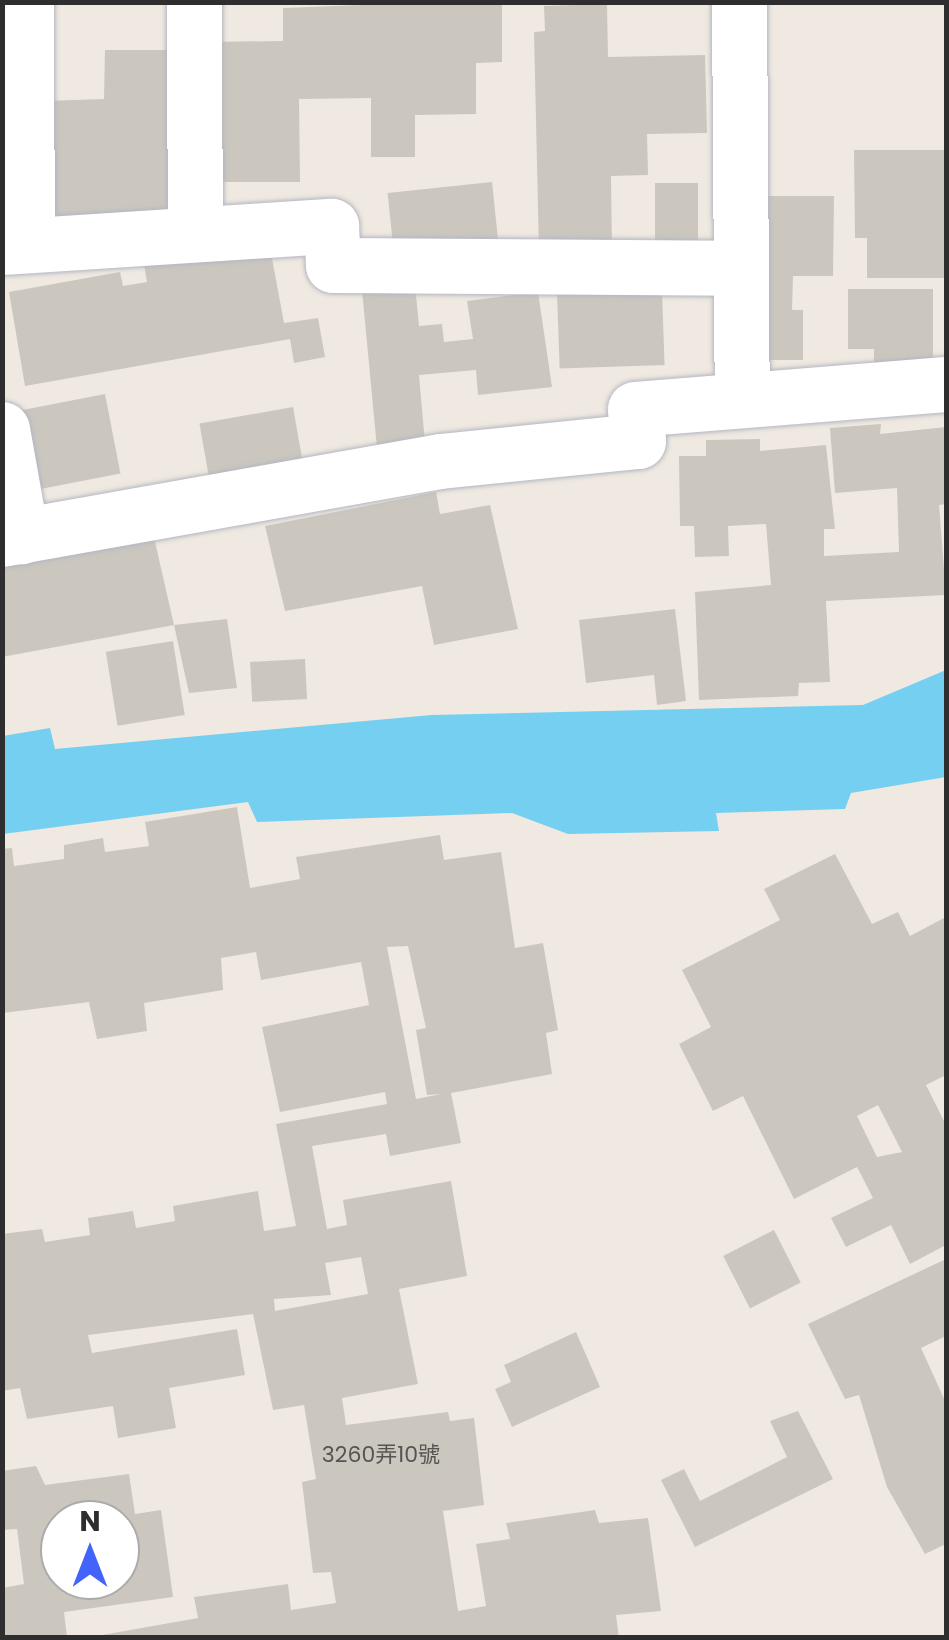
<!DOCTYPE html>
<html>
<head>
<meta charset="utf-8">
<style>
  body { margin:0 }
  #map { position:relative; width:949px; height:1640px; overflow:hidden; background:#efe9e1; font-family:Poppins,"Noto Sans SC",sans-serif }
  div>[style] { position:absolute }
  .water>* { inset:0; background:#75cff0 }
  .building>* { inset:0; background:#cbc7bf; transform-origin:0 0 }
  .roads { filter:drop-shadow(0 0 2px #b4b7c1) drop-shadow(0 0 2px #b4b7c1) }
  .minor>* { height:55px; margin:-27.5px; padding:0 27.5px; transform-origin:27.5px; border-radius:27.5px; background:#fff }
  span { translate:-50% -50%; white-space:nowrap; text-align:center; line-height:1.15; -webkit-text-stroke:8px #fff; paint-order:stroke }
  .number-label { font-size:22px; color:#555452 }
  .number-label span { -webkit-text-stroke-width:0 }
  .frame { position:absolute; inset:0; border:5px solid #2e2e2e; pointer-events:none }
  .north { position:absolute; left:40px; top:1500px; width:100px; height:100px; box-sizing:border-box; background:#fff; border:2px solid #ababab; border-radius:50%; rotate:0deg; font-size:28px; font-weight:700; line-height:40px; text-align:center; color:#2e2e2e }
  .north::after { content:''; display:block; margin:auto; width:35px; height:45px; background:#4264fb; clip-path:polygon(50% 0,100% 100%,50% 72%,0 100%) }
</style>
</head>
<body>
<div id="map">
  <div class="water">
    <div style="clip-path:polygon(946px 670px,946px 777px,851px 793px,845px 809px,716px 813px,719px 831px,568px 834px,512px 813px,257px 822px,248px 802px,3px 834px,3px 736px,50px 728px,55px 749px,432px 715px,863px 705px)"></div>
  </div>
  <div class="building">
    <div style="clip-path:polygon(438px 2px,502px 2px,502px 62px,476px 63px,476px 114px,415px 115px,415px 157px,371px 157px,371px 98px,299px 99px,300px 182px,208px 182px,207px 42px,283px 41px,283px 8px)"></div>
    <div style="clip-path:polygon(607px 4px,608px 57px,705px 55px,707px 133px,647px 134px,648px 175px,611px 176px,612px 250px,539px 252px,534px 32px,545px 31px,544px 6px)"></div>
    <div style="clip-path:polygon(105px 50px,170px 50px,173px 222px,50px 225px,45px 101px,104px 99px)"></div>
    <div style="clip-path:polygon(854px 150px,946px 150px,946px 278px,867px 278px,867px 238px,855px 238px)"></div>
    <div style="left:492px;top:182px;width:61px;height:105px;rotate:84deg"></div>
    <div style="left:655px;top:183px;width:43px;height:71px"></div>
    <div style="clip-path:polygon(765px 196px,834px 196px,833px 276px,793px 276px,792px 310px,803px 310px,803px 360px,763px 360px)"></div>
    <div style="clip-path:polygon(269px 242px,284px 323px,318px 318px,325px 357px,294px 363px,290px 339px,25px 386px,9px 292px,120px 272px,123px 286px,147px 282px,144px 265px)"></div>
    <div style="clip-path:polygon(415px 285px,419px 326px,442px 324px,444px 342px,473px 339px,467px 301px,538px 292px,552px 387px,478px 395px,476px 370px,419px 375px,425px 443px,377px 448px,362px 290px)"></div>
    <div style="clip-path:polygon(848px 289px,933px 289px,933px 378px,874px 378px,874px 349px,848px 349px)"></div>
    <div style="left:662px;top:291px;width:74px;height:105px;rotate:88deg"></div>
    <div style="left:105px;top:394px;width:81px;height:84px;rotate:79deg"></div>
    <div style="left:293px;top:407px;width:64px;height:95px;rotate:80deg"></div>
    <div style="clip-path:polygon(881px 424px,880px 434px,946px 427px,946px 504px,939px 505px,946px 595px,826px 601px,830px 682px,799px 683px,798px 696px,699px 700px,695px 592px,771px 585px,766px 524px,728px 526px,729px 556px,695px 557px,694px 526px,680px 526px,679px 456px,706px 456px,706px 440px,760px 439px,760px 451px,826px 445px,835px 529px,824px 529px,824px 556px,899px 552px,897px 488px,835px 493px,830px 428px)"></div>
    <div style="clip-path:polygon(436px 492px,440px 514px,490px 505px,518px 629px,434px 645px,422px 586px,285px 611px,265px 526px)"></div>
    <div style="clip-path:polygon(153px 533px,174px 625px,2px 657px,5px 557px)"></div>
    <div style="clip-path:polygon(675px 609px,686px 701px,657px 705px,654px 675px,586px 683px,579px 620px)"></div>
    <div style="clip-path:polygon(227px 619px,237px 688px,189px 693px,174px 625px)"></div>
    <div style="left:173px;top:641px;width:75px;height:68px;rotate:81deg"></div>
    <div style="left:305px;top:659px;width:40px;height:55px;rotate:87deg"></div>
    <div style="clip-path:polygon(evenodd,237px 807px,250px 888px,300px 879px,296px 857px,440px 835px,444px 860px,501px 852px,515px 948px,543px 943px,558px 1030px,546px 1033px,552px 1074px,451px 1093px,461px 1143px,390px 1156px,386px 1134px,312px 1146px,327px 1229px,347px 1225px,343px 1200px,451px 1181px,467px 1276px,399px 1289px,418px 1384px,342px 1398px,346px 1425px,448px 1412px,450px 1421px,474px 1418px,484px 1505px,443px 1511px,458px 1611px,486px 1606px,476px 1544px,510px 1539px,506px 1523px,595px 1510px,599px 1523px,648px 1518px,661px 1611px,616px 1615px,619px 1638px,85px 1638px,198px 1618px,194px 1597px,288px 1584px,291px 1610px,336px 1603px,331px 1572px,313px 1573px,302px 1482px,316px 1479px,304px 1405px,273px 1410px,253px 1314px,88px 1335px,92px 1353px,237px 1329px,245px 1375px,169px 1388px,176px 1428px,118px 1438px,113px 1406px,27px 1419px,20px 1388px,2px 1391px,2px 1234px,42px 1229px,45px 1242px,90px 1235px,88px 1218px,133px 1211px,136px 1228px,175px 1221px,173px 1206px,258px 1191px,264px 1231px,296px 1226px,276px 1124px,387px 1104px,385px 1092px,280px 1112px,262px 1027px,369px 1005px,361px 962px,261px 980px,256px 952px,221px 958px,223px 990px,144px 1003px,147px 1031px,97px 1039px,89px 1002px,3px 1013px,2px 849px,12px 848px,14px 866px,64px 859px,64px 845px,103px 838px,105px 852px,149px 846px,145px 822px,237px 807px,408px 946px,426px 1028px,416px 1030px,427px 1095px,441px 1094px,416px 1099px,387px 947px,408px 946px,237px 807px,361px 1257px,368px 1294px,275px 1311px,274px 1299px,331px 1295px,325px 1263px,361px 1257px)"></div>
    <div style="clip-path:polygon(evenodd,835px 854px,872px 924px,898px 912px,910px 936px,946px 917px,946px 1075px,926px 1085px,946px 1125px,946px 1245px,910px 1264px,891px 1225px,846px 1247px,831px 1218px,873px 1198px,857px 1167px,794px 1199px,743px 1096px,713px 1111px,679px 1044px,711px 1027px,682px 970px,780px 920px,764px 889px,835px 854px,878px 1105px,902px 1152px,877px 1157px,857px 1116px,878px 1105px)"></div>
    <div style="left:774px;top:1230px;width:59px;height:57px;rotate:63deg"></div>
    <div style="clip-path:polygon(946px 1259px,946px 1336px,921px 1348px,946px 1403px,946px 1544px,925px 1554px,887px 1487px,859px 1395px,845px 1399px,808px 1324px)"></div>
    <div style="clip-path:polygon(576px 1332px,600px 1387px,512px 1427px,495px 1389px,511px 1382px,504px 1365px)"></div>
    <div style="clip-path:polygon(798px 1411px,833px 1479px,695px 1547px,661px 1480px,684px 1469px,700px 1501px,787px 1457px,770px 1421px)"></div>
    <div style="clip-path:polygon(evenodd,36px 1466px,45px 1485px,129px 1474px,135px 1514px,161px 1510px,173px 1597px,64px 1612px,67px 1638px,2px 1638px,2px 1588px,24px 1584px,17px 1529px,2px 1530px,2px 1471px,36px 1466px,60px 1520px,120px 1520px,120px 1580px,60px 1580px,60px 1520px)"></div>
  </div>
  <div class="roads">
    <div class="minor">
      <div style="left:26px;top:2px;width:240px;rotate:89.8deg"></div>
      <div style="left:194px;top:2px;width:230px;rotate:89.8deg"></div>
      <div style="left:739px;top:2px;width:398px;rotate:89.6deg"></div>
      <div style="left:2px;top:247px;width:330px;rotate:-3.7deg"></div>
      <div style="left:331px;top:226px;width:39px;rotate:87deg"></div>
      <div style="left:333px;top:265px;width:408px;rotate:0.4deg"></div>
      <div style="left:2px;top:429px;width:109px;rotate:79.9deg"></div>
      <div style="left:2px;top:539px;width:445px;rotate:-10.1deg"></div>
      <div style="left:440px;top:461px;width:199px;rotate:-5.8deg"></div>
      <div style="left:638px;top:441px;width:32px;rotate:-95deg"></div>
      <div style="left:635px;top:409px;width:312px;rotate:-4.6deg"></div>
    </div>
  </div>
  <div class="number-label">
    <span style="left:381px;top:1455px">3260弄10號</span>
  </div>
  <div class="frame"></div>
  <div class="north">N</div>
</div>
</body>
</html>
